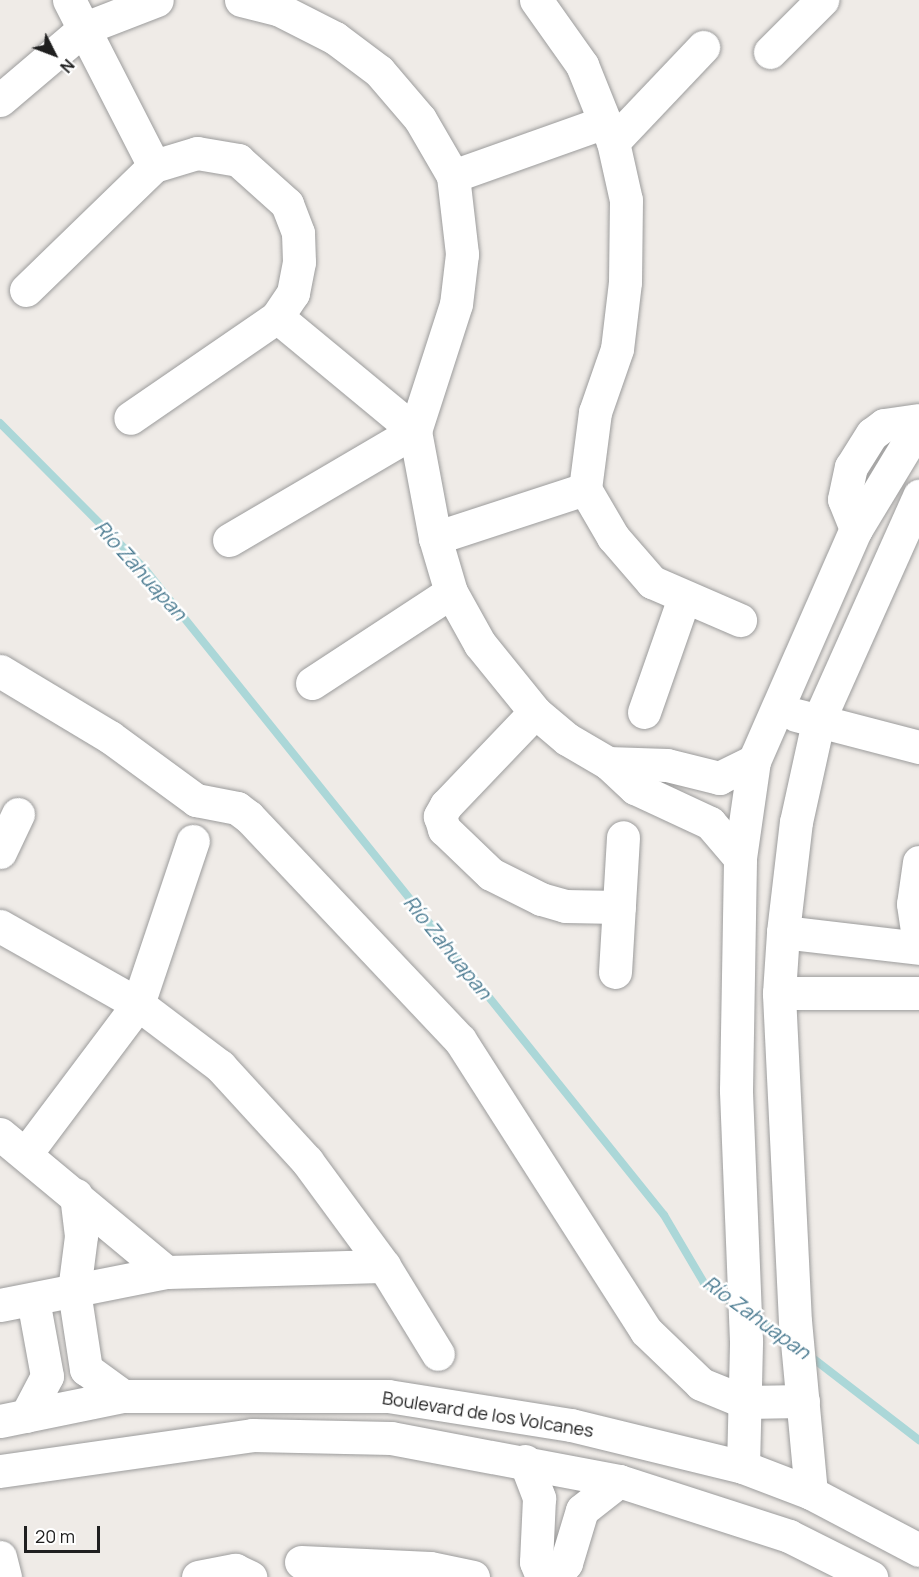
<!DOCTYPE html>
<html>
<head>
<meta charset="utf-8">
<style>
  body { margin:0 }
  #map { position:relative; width:919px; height:1577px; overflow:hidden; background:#efebe7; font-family:Manrope,sans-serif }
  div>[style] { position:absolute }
  .stream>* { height:8px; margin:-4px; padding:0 4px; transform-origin:4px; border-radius:4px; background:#abd7d8 }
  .roads { filter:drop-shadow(0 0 2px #9c9c9c) drop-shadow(0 0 2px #9c9c9c) }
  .minor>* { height:33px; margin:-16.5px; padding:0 16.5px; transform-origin:16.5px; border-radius:16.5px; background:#fff }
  span { translate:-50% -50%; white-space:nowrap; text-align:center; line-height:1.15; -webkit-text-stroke:5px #fff; paint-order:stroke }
  .street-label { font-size:18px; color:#1f1f1f }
  .water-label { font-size:20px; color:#4a7a90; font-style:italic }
  .north { position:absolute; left:24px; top:24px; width:60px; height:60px; -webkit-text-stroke:4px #fff; paint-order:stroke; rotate:132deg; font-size:16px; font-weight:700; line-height:24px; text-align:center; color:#1f1f1f }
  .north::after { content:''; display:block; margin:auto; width:21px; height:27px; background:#1f1f1f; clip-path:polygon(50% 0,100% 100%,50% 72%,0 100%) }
  .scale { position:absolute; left:24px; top:1526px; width:76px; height:27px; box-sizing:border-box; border:3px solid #1f1f1f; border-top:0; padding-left:8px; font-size:18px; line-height:21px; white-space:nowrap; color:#1f1f1f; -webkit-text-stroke:4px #fff; paint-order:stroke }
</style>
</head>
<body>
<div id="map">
  <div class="stream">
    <div style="left:0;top:423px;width:204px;rotate:45.2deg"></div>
    <div style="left:144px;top:568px;width:830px;rotate:51.21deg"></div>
    <div style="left:664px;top:1215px;width:79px;rotate:59.5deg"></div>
    <div style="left:704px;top:1283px;width:37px;rotate:35deg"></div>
    <div style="left:754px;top:1317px;width:40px;rotate:34deg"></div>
    <div style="left:806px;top:1353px;width:143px;rotate:37.6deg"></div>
  </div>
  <div class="roads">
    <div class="minor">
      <div style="left:69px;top:0;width:186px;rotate:62.9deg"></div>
      <div style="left:241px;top:0;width:38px;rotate:14deg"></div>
      <div style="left:278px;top:9px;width:64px;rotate:27deg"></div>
      <div style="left:335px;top:38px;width:55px;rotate:36.9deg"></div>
      <div style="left:379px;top:71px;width:63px;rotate:49.5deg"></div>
      <div style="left:420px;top:119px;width:66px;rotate:59.9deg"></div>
      <div style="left:453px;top:176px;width:79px;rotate:83.4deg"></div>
      <div style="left:462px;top:254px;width:50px;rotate:96.8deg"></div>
      <div style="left:456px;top:304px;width:133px;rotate:107.9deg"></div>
      <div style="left:415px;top:431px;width:109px;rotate:79.4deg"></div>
      <div style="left:435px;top:538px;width:56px;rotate:73.5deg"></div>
      <div style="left:451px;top:592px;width:60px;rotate:60.9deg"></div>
      <div style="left:480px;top:644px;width:87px;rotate:51deg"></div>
      <div style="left:535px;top:712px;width:42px;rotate:40.2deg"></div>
      <div style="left:567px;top:739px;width:48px;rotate:30.3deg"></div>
      <div style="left:608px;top:763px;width:37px;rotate:43deg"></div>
      <div style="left:635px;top:788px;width:83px;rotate:25deg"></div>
      <div style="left:710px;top:823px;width:46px;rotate:49.4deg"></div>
      <div style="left:536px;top:0;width:80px;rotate:54.7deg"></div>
      <div style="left:582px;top:65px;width:83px;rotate:68.1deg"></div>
      <div style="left:613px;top:142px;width:59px;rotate:77.4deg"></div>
      <div style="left:626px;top:200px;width:82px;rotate:90.7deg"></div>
      <div style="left:625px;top:282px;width:67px;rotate:96.8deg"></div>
      <div style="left:617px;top:349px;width:67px;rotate:109.2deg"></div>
      <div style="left:595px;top:412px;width:78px;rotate:97.4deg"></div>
      <div style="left:585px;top:489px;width:56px;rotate:59.7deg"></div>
      <div style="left:613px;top:537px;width:60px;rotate:49.1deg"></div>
      <div style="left:652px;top:582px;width:96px;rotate:23.4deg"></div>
      <div style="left:770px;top:52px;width:74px;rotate:-45deg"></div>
      <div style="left:0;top:100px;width:111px;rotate:-40.3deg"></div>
      <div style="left:85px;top:28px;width:77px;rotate:-21.3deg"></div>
      <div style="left:613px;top:142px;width:131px;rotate:-46.5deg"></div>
      <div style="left:453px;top:176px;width:161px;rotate:-19.6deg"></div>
      <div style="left:26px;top:290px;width:178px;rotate:-44.1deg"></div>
      <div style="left:154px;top:166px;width:45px;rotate:-16.8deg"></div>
      <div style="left:197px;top:153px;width:42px;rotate:9.7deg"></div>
      <div style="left:238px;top:160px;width:66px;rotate:41.9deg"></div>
      <div style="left:287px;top:204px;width:31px;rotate:69deg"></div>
      <div style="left:298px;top:233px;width:29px;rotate:88deg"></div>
      <div style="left:299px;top:262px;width:32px;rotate:101deg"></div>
      <div style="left:293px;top:293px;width:29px;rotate:124deg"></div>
      <div style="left:277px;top:317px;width:178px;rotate:145.5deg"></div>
      <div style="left:856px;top:529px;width:32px;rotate:-112deg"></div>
      <div style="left:844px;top:499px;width:33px;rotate:-78deg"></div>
      <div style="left:851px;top:467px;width:39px;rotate:-58deg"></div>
      <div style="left:872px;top:434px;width:15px;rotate:-37deg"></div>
      <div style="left:884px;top:425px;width:35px;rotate:-8deg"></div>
      <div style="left:435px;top:538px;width:158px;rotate:-18.1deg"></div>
      <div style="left:229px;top:540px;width:216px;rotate:-30.4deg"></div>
      <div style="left:415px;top:431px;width:179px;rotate:-140.4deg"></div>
      <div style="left:0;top:671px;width:128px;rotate:31deg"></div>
      <div style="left:110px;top:737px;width:107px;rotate:36.2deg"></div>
      <div style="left:196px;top:800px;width:42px;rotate:11deg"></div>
      <div style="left:237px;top:808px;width:15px;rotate:37deg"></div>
      <div style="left:249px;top:817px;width:307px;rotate:46.6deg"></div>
      <div style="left:460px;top:1040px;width:345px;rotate:57.4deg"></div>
      <div style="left:646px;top:1331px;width:76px;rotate:43.9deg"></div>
      <div style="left:701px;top:1384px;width:48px;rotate:22.2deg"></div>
      <div style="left:745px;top:1402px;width:58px;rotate:-1deg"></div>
      <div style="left:312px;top:683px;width:166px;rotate:-33.2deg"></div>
      <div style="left:535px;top:712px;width:129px;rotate:133.7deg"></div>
      <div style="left:446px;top:805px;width:13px;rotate:119deg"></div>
      <div style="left:440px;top:816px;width:14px;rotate:73deg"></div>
      <div style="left:444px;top:829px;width:65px;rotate:43.8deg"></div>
      <div style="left:491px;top:874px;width:56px;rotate:26.6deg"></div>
      <div style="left:541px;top:899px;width:25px;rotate:16deg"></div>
      <div style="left:565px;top:906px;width:54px;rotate:1.1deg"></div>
      <div style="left:644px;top:712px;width:121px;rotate:-70.7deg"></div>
      <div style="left:796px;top:715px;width:127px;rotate:14.6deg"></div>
      <div style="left:608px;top:763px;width:59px;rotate:1.9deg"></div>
      <div style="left:667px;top:765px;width:54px;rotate:14deg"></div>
      <div style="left:719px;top:778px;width:39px;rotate:-26deg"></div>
      <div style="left:0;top:852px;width:42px;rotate:-64.7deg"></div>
      <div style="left:919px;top:862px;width:42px;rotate:98.1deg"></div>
      <div style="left:913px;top:904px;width:40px;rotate:81.5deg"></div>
      <div style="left:0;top:926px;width:159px;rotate:29.5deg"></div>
      <div style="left:138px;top:1004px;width:103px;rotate:37.1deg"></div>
      <div style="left:220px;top:1066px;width:129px;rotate:47.5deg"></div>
      <div style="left:307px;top:1161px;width:130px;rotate:53.7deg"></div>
      <div style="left:384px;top:1266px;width:103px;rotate:58.5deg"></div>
      <div style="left:783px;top:932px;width:137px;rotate:6.7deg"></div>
      <div style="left:615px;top:972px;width:135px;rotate:-86.6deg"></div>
      <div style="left:779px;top:993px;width:140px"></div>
      <div style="left:0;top:1134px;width:216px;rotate:39.7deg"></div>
      <div style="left:166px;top:1272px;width:218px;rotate:-1.6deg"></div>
      <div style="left:27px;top:1152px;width:185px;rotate:-53.1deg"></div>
      <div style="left:138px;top:1004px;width:172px;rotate:-71.4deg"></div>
      <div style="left:76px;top:1195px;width:41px;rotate:83deg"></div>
      <div style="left:81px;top:1236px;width:55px;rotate:97.3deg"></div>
      <div style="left:74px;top:1291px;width:79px;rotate:81.3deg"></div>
      <div style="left:86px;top:1369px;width:46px;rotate:36.1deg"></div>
      <div style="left:0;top:1305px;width:169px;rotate:-11.2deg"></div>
      <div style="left:26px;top:1416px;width:45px;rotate:-62.3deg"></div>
      <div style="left:47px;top:1376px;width:77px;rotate:-100.4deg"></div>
      <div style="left:0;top:1421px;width:126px;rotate:-11.5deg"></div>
      <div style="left:123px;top:1396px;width:265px"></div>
      <div style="left:388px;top:1396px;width:185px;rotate:9deg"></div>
      <div style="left:571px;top:1425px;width:177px;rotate:13.7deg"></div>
      <div style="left:743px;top:1467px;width:73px;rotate:20.9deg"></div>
      <div style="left:811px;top:1493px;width:122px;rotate:27.8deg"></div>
      <div style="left:525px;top:1461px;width:40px;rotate:69deg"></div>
      <div style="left:539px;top:1498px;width:64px;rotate:92.7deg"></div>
      <div style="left:536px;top:1562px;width:16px;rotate:68deg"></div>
      <div style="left:743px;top:1467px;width:126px;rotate:-88.6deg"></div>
      <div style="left:746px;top:1341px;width:251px;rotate:-92.3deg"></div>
      <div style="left:736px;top:1090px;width:232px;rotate:-89deg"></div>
      <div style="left:740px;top:858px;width:98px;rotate:-81.8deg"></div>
      <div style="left:754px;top:761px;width:253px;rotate:-66.3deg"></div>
      <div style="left:856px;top:529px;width:122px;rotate:-58.8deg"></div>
      <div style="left:0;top:1471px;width:255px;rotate:-8.1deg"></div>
      <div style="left:252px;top:1435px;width:139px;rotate:1.2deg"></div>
      <div style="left:391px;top:1438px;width:232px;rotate:10.7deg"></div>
      <div style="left:619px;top:1481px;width:179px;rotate:17.9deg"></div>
      <div style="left:789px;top:1536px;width:92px;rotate:26.6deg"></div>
      <div style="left:811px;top:1493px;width:172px;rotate:-95.3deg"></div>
      <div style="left:795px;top:1322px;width:329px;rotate:-92.8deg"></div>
      <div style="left:779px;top:993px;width:61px;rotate:-86.2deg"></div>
      <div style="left:783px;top:932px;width:111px;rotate:-83.3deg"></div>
      <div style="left:796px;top:822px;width:102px;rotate:-77.6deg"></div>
      <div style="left:818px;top:722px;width:248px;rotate:-65.9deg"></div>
      <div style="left:0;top:1557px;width:21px;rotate:76deg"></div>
      <div style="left:301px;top:1562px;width:129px;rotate:2.7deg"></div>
      <div style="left:430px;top:1568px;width:44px;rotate:11.8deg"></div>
      <div style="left:198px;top:1577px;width:38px;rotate:-11deg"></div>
      <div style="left:235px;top:1570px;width:17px;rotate:25deg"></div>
      <div style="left:555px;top:1577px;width:18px;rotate:-52deg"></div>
      <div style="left:566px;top:1563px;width:55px;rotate:-73.2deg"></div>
      <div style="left:582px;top:1510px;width:47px;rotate:-38.1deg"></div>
    </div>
  </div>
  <div class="street-label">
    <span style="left:488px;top:1414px;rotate:9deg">Boulevard de los Volcanes</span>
  </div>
  <div class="water-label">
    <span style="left:141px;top:570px;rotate:48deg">Río Zahuapan</span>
    <span style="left:448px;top:947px;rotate:51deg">Río Zahuapan</span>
    <span style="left:757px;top:1317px;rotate:36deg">Río Zahuapan</span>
  </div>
  <div class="north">N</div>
  <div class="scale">20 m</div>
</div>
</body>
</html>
